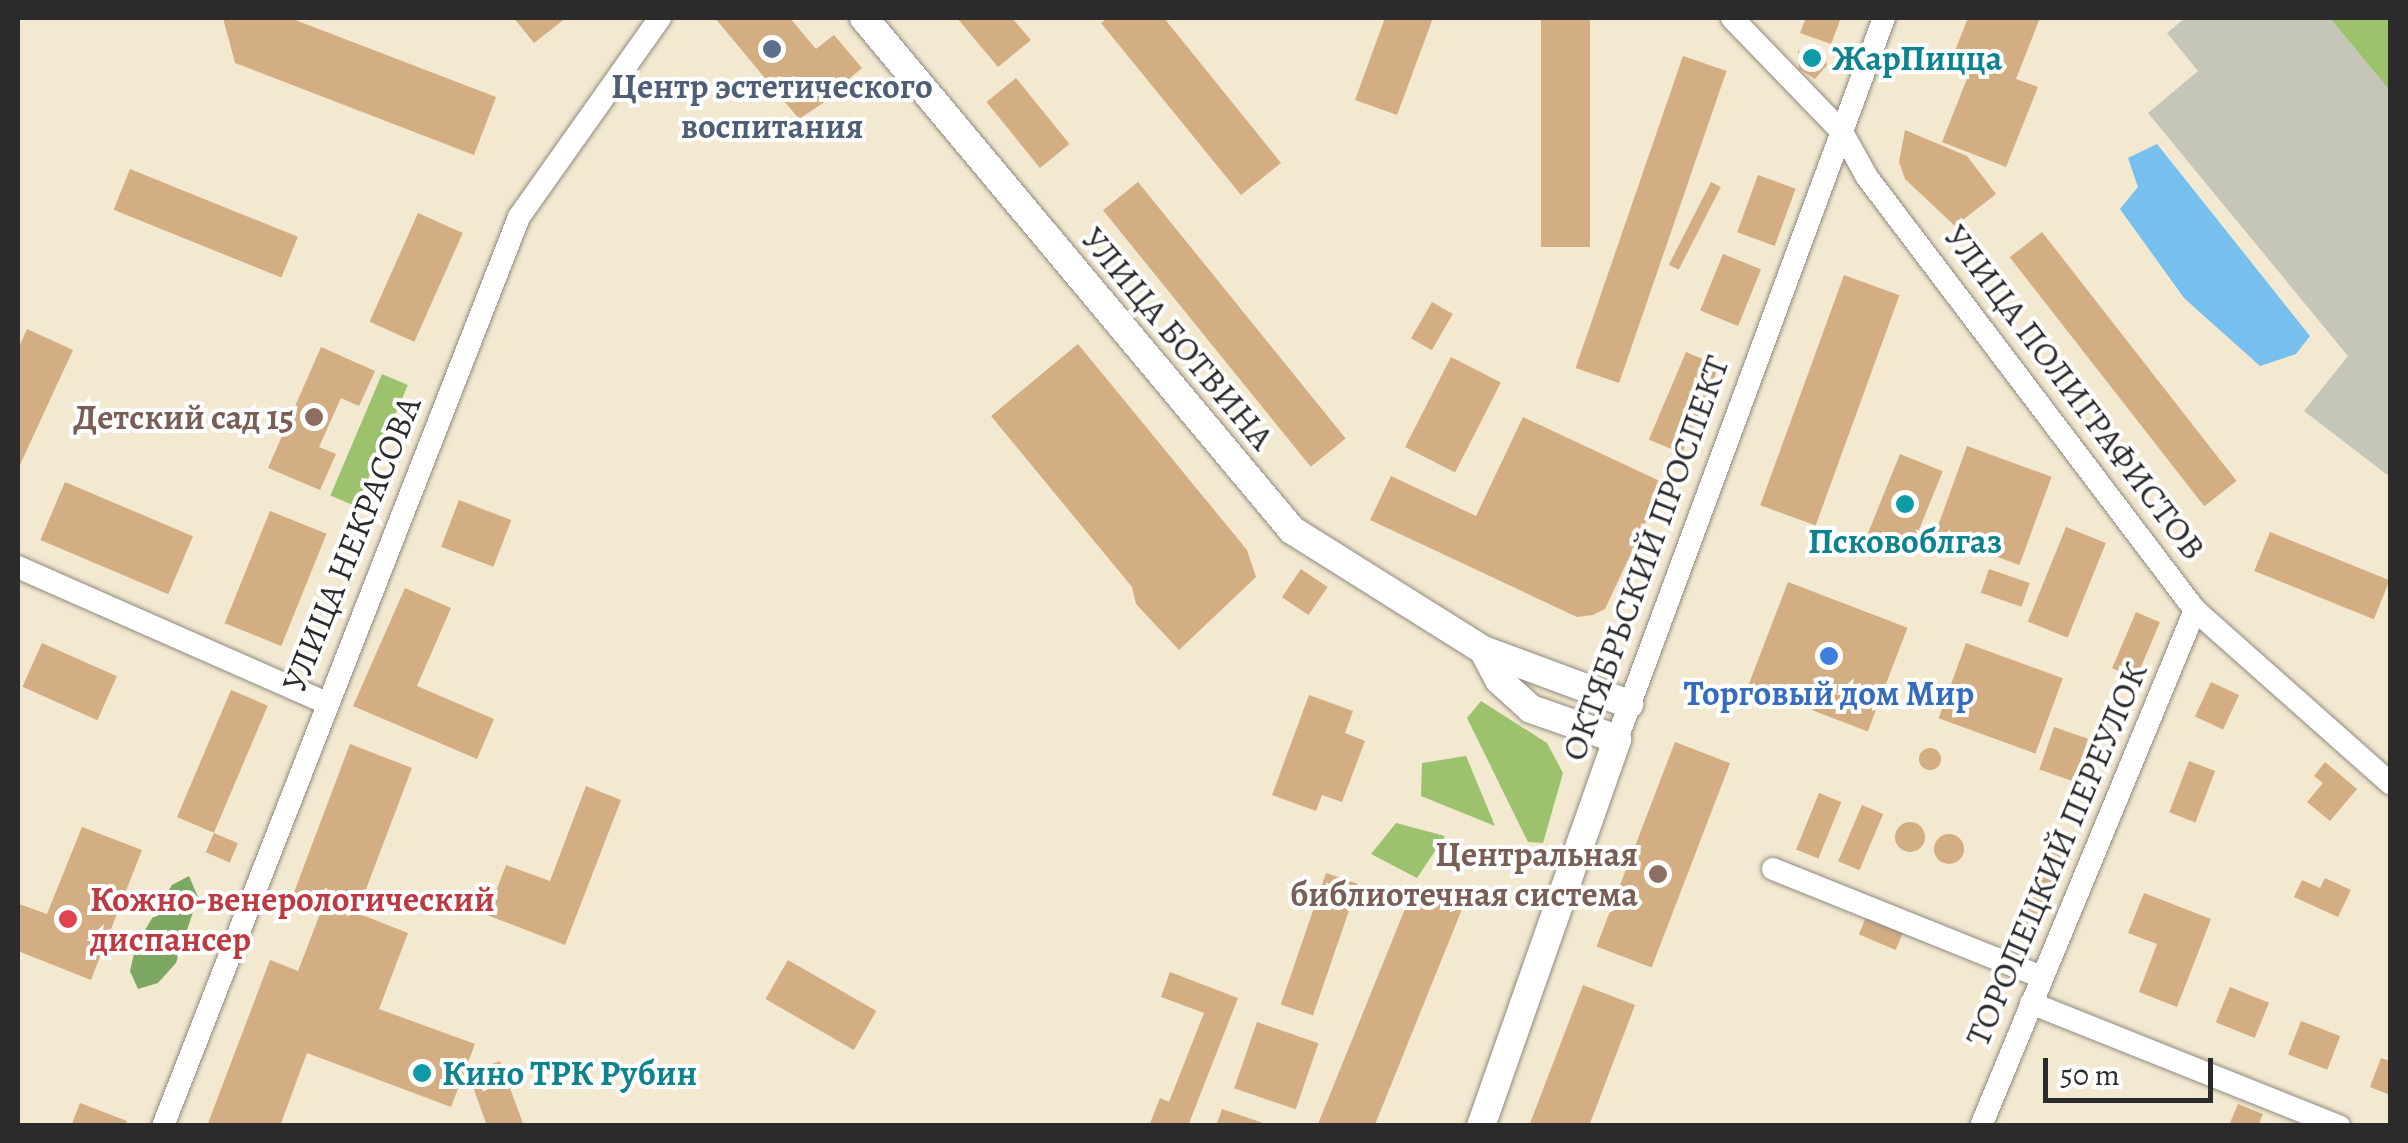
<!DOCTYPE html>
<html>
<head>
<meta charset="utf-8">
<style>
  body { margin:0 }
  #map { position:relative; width:2408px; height:1143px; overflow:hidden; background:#f3e8d0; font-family:Alegreya,serif }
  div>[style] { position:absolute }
  .industrial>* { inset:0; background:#c5c5b8 }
  .green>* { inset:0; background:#9cc26e; transform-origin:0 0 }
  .forest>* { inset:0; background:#7da861 }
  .water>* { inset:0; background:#75c0ee }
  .building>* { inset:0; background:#d3ae83; transform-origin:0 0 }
  .round { border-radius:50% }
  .roads { filter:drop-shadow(0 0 2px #8f8a7e) drop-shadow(0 0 2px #8f8a7e) }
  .minor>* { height:22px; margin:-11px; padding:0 11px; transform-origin:11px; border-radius:11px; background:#fff }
  .major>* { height:28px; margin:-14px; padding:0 14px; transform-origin:14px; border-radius:14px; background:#fff }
  .dots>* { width:28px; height:28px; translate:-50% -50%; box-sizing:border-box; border:5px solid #fff; border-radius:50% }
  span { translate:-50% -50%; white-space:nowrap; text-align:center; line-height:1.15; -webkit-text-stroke:8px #fff; paint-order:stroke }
  .culture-label { font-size:35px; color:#0d838f; font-weight:700 }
  .left { translate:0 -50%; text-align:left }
  .service-label { font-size:35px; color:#4e5e75; font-weight:700 }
  .street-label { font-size:35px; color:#2b2b2b }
  .education-label { font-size:35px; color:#785e54; font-weight:700 }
  .right { translate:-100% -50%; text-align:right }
  .shop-label { font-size:35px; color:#366cbe; font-weight:700 }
  .health-label { font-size:35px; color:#be3a42; font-weight:700 }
  .frame { position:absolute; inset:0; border:20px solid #2b2b2b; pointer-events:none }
  .scale { position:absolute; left:2043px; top:1058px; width:170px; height:45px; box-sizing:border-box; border:5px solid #2b2b2b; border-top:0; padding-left:12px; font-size:30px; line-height:35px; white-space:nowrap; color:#2b2b2b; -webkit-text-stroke:8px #fff; paint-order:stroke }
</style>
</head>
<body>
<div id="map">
  <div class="industrial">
    <div style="clip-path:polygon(2185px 18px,2330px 18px,2390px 91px,2390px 477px,2304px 411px,2348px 356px,2148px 113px,2198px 71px,2167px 33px)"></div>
  </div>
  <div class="green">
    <div style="clip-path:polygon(2330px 18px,2390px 18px,2390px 91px)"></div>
    <div style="left:382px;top:374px;width:28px;height:132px;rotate:23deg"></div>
    <div style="clip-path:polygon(1481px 701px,1547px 743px,1563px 773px,1543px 843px,1528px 842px,1467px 718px)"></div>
    <div style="clip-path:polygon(1466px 756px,1495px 826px,1421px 796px,1422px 763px)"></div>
    <div style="clip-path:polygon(1396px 823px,1445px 836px,1417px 878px,1371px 854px)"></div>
  </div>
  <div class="forest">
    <div style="clip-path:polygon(189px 876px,198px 897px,176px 963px,158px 983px,138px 989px,130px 971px,136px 945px,172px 885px)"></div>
  </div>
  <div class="water">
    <div style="clip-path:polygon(2157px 144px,2310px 336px,2296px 354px,2260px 366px,2184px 298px,2120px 209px,2138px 187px,2128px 158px)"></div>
  </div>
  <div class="building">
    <div style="clip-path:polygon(223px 18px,290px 18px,496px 97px,474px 155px,235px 63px)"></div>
    <div style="clip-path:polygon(514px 18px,566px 18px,534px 43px)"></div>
    <div style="clip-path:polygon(715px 18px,790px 18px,816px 49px,834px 35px,862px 68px,844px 83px,847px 87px,799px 119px)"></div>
    <div style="clip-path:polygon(957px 18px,1012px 18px,1031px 40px,998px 67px)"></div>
    <div style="clip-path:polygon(1108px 18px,1164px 18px,1281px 163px,1241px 195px,1101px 23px)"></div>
    <div style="clip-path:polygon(1385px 18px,1433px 18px,1397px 115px,1355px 100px)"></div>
    <div style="left:1541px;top:18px;width:49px;height:229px"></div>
    <div style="clip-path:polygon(1806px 18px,1841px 18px,1831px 44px,1800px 33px)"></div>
    <div style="clip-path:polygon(1968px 18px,2040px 18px,2016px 79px,2038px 87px,2006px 167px,1942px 142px,1972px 66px,1952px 58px)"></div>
    <div style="clip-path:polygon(1822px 48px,1827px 65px,1815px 79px,1799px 69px,1798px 51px)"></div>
    <div style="left:1683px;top:56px;width:46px;height:330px;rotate:19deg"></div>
    <div style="left:1016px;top:78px;width:85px;height:38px;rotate:51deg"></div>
    <div style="clip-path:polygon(1905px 130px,1967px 156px,1996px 194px,1955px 226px,1905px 179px,1899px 162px)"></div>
    <div style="left:130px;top:169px;width:181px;height:44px;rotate:22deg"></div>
    <div style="left:1758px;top:175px;width:40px;height:61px;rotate:20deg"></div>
    <div style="left:1138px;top:182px;width:330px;height:45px;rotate:51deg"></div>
    <div style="left:1711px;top:182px;width:11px;height:93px;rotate:27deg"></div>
    <div style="left:418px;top:213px;width:49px;height:119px;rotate:24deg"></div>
    <div style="left:2042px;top:232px;width:316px;height:41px;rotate:52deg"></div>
    <div style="left:1723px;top:254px;width:41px;height:61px;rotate:22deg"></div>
    <div style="left:1844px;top:275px;width:59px;height:245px;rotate:20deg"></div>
    <div style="left:1432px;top:302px;width:24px;height:42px;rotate:30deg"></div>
    <div style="clip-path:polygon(27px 329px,73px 350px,18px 469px,18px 349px)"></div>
    <div style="clip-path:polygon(1078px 344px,1247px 550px,1256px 577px,1179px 650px,1136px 604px,1132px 587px,991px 416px)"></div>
    <div style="clip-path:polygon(321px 347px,375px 371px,359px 406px,341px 398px,319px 447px,336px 454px,320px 490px,268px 468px)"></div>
    <div style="left:1686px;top:352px;width:36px;height:95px;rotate:23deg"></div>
    <div style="left:1451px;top:357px;width:56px;height:101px;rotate:27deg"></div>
    <div style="clip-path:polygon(1523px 417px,1664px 483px,1605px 609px,1593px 615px,1577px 617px,1370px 520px,1391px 476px,1476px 516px)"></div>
    <div style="left:1967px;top:446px;width:90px;height:94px;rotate:20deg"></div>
    <div style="left:1900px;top:454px;width:46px;height:90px;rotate:22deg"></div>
    <div style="left:65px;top:482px;width:139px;height:63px;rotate:23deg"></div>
    <div style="left:459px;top:500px;width:56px;height:50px;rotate:21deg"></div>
    <div style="left:270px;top:511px;width:61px;height:121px;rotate:22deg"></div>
    <div style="left:2066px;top:527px;width:43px;height:102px;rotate:22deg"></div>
    <div style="left:2270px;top:532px;width:129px;height:42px;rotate:22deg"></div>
    <div style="left:1301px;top:569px;width:32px;height:34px;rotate:34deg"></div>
    <div style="left:1989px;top:569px;width:43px;height:25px;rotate:19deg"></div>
    <div style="left:1788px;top:582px;width:128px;height:111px;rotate:21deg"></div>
    <div style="clip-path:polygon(405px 588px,451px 608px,417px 686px,494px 719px,477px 759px,353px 706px)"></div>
    <div style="left:2136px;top:612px;width:26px;height:61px;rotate:23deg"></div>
    <div style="left:42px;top:643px;width:82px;height:48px;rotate:24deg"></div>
    <div style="left:1966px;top:643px;width:103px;height:80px;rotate:20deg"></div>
    <div style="left:2211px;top:682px;width:31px;height:38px;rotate:25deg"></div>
    <div style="left:231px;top:690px;width:40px;height:138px;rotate:23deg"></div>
    <div style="clip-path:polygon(1309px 695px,1353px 711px,1345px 733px,1365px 741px,1342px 802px,1322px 795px,1316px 811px,1272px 795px)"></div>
    <div style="left:2107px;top:703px;width:24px;height:20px;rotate:17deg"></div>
    <div style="left:2054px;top:727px;width:36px;height:45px;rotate:19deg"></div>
    <div style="left:1675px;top:742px;width:59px;height:219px;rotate:21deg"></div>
    <div style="clip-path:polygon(350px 744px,412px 768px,357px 913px,408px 933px,379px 1009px,475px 1044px,451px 1107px,307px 1053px,280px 1126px,207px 1126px,270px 960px,298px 971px,320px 914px,290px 903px)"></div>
    <div class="round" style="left:1919px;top:748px;width:22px;height:22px"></div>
    <div style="left:2189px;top:761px;width:28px;height:55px;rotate:21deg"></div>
    <div style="clip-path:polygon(2325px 762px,2357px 789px,2330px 821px,2307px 802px,2323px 783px,2314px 776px)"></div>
    <div style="clip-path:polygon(586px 786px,621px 800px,565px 945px,487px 915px,506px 865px,550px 881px)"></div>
    <div style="left:1819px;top:793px;width:24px;height:61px;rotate:22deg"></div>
    <div style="left:1862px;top:805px;width:23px;height:61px;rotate:23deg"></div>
    <div class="round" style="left:1895px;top:822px;width:30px;height:30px"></div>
    <div style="clip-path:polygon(82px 827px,142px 850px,91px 980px,18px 951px,19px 904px,47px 914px)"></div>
    <div style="left:2050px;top:832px;width:25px;height:107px;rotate:21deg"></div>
    <div style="left:214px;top:833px;width:26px;height:21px;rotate:23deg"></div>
    <div class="round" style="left:1934px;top:834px;width:30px;height:30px"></div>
    <div style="left:1326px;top:873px;width:34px;height:139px;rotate:19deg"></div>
    <div style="clip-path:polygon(2325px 878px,2351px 890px,2338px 917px,2294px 897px,2302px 880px,2320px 888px)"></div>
    <div style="left:1413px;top:889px;width:53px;height:256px;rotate:22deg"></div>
    <div style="clip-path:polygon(2144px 893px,2211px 919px,2177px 1007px,2139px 992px,2157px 944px,2128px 933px)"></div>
    <div style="left:1867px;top:915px;width:40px;height:21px;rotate:23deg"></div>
    <div style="left:788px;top:960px;width:102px;height:45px;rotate:30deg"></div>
    <div style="clip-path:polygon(1170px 972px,1238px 998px,1188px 1126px,1149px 1126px,1160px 1098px,1169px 1102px,1204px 1013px,1161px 997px)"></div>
    <div style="clip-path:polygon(1583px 985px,1635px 1005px,1589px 1126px,1529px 1126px)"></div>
    <div style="left:2230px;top:987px;width:42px;height:38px;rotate:22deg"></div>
    <div style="left:2301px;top:1021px;width:42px;height:36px;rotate:21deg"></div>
    <div style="left:1257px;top:1022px;width:65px;height:70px;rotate:19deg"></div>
    <div style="clip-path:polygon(2381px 1058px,2390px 1061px,2390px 1095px,2370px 1087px)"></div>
    <div style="clip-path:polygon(500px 1061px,524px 1126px,487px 1126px,468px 1073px)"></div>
    <div style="clip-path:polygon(80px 1103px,127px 1121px,125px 1126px,71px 1126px)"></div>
    <div style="clip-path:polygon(2238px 1104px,2263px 1114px,2258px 1126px,2230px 1123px)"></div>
    <div style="clip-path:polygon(1222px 1109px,1269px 1125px,1269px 1126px,1216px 1126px)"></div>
  </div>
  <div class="roads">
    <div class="minor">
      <div style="left:1732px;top:18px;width:158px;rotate:46deg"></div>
      <div style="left:1842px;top:132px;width:51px;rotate:60.9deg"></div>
      <div style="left:1867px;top:177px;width:543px;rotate:52.86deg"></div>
      <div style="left:2195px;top:610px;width:261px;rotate:41.6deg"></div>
      <div style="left:18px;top:567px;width:337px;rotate:23.8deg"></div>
      <div style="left:1617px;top:739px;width:769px;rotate:-69.68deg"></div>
      <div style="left:1773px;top:869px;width:290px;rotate:21.9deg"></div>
      <div style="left:2031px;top:1003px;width:332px;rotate:21.8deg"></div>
      <div style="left:163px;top:1126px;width:976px;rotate:-68.61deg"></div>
      <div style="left:519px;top:217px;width:244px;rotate:-54.7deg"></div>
      <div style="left:1981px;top:1126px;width:559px;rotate:-67.47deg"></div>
    </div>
    <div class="major">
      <div style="left:864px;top:18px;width:667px;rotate:50.11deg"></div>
      <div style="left:1292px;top:530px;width:226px;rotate:32.1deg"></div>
      <div style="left:1483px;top:650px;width:156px;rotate:20.3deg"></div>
      <div style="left:1481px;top:1126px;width:410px;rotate:-70.6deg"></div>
      <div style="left:1617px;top:739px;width:91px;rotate:-160.8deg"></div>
      <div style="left:1531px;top:709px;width:43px;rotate:-137.8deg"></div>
      <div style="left:1499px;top:680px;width:34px;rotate:-118deg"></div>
    </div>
  </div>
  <div class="dots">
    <div style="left:772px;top:49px;background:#5c6f8a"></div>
    <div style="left:1812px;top:58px;background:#0f9aa8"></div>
    <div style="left:314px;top:417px;background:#8d6e63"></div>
    <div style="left:1905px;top:504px;background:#0f9aa8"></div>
    <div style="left:1829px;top:656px;background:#3f7fe0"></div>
    <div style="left:1658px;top:874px;background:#8d6e63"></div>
    <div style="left:68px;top:919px;background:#e0444e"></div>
    <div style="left:422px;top:1073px;background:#0f9aa8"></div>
  </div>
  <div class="culture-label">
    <span class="left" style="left:1832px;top:58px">ЖарПицца</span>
    <span style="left:1905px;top:541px">Псковоблгаз</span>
    <span class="left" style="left:442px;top:1073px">Кино ТРК Рубин</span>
  </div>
  <div class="service-label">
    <span style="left:772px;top:106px">Центр эстетического<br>воспитания</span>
  </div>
  <div class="street-label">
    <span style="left:1178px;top:338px;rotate:50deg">УЛИЦА БОТВИНА</span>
    <span style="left:2075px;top:392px;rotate:53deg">УЛИЦА ПОЛИГРАФИСТОВ</span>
    <span style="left:351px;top:544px;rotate:-68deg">УЛИЦА НЕКРАСОВА</span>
    <span style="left:1645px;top:558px;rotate:-70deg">ОКТЯБРЬСКИЙ ПРОСПЕКТ</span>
    <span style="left:2056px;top:854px;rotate:-67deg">ТОРОПЕЦКИЙ ПЕРЕУЛОК</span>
  </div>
  <div class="education-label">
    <span class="right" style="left:294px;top:417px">Детский сад 15</span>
    <span class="right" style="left:1638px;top:874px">Центральная<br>библиотечная система</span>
  </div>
  <div class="shop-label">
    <span style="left:1829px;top:693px">Торговый дом Мир</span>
  </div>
  <div class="health-label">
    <span class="left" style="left:90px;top:919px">Кожно-венерологический<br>диспансер</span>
  </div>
  <div class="frame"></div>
  <div class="scale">50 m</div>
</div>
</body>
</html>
